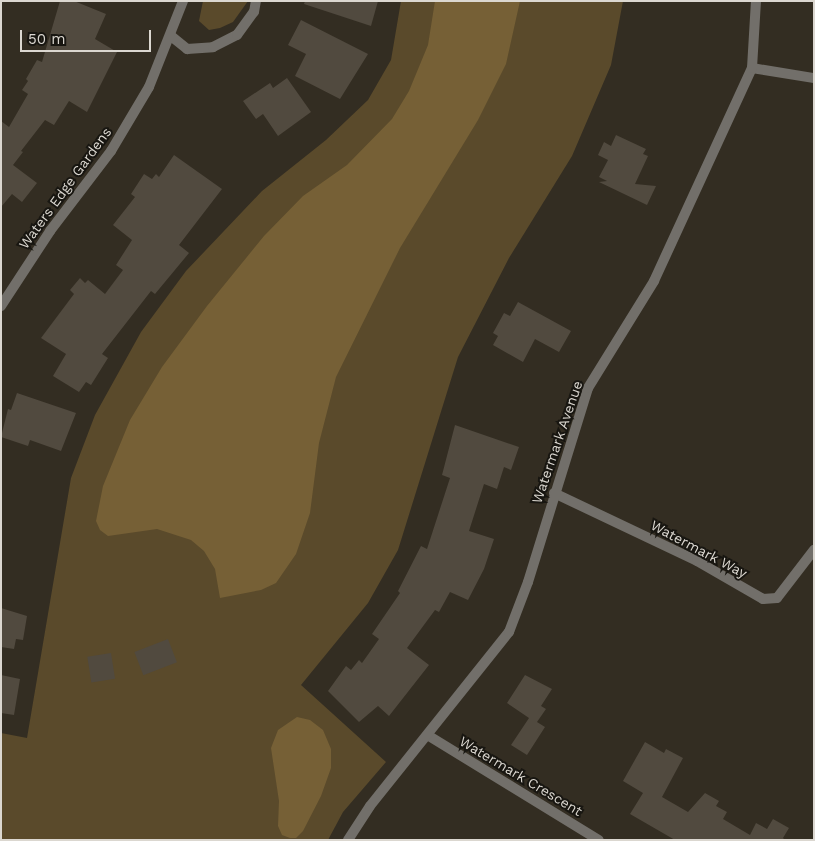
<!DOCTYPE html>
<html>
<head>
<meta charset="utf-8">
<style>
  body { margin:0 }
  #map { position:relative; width:815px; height:841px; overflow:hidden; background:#332d22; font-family:"Work Sans",sans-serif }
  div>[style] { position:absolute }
  .green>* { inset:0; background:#5a4a2b }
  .water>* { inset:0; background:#766036 }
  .building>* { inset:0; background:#514a3f; transform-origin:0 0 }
  .minor>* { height:10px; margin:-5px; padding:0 5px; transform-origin:5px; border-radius:5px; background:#726f6a }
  span { translate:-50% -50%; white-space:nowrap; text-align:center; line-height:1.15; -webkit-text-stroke:4px #181611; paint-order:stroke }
  .street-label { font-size:14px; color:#dbd7d0 }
  .frame { position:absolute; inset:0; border:2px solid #dbd7d0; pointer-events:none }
  .scale { position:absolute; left:20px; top:30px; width:131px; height:22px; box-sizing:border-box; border:2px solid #dbd7d0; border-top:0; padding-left:6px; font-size:15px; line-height:18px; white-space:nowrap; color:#dbd7d0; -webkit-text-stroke:4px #181611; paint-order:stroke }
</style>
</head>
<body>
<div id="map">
  <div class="green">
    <div style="clip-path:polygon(203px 1px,248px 1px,233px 22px,220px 28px,209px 30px,199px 21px)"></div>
    <div style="clip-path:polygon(401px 1px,623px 1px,611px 65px,572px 156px,509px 258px,458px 357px,398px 550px,368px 603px,301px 685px,386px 762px,343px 812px,328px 840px,1px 840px,1px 733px,27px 738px,71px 478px,95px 415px,141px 332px,186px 271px,262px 191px,326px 140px,368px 100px,391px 60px)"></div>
  </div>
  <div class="water">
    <div style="clip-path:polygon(435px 1px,520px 1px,506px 64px,478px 120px,400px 248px,336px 377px,319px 443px,310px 513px,296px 554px,276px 583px,261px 590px,220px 598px,215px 569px,204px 551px,191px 540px,157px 529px,108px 536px,100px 530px,96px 521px,103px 486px,130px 420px,162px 367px,207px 306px,264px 236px,303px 196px,347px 165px,392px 119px,409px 91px,428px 45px)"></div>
    <div style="clip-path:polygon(297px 717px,310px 720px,323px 730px,331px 749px,331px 768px,321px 796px,303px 831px,296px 838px,290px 838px,282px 835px,278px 826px,279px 801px,271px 748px,278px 730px)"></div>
  </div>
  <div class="building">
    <div style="clip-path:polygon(60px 1px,74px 1px,106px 14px,95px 39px,117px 52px,87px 112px,69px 101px,54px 125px,45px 120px,21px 151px,23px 152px,13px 165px,37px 183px,22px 202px,12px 194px,1px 207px,1px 121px,9px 127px,28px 94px,22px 90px,28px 81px,26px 79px,37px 60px,42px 62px)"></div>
    <div style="clip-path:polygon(305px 1px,378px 1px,371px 26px,304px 4px)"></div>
    <div style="clip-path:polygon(301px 20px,368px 54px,340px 99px,295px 76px,306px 54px,288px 45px)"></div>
    <div style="clip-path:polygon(287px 78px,311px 112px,278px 136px,263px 114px,256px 119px,243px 101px,270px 83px,273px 88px)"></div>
    <div style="clip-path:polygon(616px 135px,646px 149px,643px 154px,648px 156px,635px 184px,656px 186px,647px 205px,599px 182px,607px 181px,599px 177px,608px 160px,598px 155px,604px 142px,611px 146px)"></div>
    <div style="clip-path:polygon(174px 155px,222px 189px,179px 245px,189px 253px,155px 294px,151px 291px,102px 354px,108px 358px,91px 385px,86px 382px,79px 392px,53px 376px,66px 354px,41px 338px,74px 294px,70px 290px,80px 278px,85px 283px,88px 280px,105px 294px,123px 270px,116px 265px,132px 240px,113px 225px,135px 197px,131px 194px,144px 174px,152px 179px,156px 174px,159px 177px)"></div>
    <div style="clip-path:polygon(518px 302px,571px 331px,559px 352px,535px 339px,523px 362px,493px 345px,498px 336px,493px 333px,504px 313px,510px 316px)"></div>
    <div style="clip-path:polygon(17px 393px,76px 413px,61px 451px,30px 440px,28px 446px,1px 437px,8px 409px,11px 410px)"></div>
    <div style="clip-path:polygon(455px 425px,519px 447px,511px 470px,504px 467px,497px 489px,484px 484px,469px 531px,494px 539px,484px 569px,468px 600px,450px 592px,439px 612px,435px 610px,407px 648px,429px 665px,389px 716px,378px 706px,359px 722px,328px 691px,346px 666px,351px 670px,359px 660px,362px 663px,379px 639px,372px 634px,400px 593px,398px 591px,421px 546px,427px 549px,450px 478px,442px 475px)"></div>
    <div style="clip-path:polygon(1px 608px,27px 616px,23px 640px,16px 639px,14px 649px,1px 647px)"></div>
    <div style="left:168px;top:639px;width:25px;height:36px;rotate:69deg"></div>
    <div style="left:111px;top:653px;width:26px;height:24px;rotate:81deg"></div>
    <div style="clip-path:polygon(1px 675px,20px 679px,14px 715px,1px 713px)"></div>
    <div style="clip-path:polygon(525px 675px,552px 689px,541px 706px,546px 709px,537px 722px,545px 727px,527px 755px,511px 745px,529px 718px,507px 703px)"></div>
    <div style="clip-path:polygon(645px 742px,664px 753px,666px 749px,683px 758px,662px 797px,688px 812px,705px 793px,719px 801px,716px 806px,727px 812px,723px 819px,750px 835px,756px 823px,767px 829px,773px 819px,789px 828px,783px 838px,785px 840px,675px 840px,630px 814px,643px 793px,623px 781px)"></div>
  </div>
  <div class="minor">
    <div style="left:171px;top:36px;width:21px;rotate:39deg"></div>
    <div style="left:187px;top:49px;width:26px;rotate:-4deg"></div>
    <div style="left:213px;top:47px;width:27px;rotate:-27deg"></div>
    <div style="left:237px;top:35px;width:29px;rotate:-54deg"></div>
    <div style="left:254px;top:12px;width:11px;rotate:-80deg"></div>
    <div style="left:752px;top:68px;width:63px;rotate:9.2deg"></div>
    <div style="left:1px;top:306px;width:90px;rotate:-56.8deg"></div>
    <div style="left:50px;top:231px;width:101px;rotate:-52.7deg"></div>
    <div style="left:111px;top:151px;width:74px;rotate:-59.3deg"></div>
    <div style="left:149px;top:87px;width:92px;rotate:-68.4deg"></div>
    <div style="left:554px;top:493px;width:158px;rotate:25.4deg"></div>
    <div style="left:697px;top:561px;width:76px;rotate:29.9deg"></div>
    <div style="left:763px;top:599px;width:14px;rotate:-4deg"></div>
    <div style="left:777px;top:598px;width:61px;rotate:-52.4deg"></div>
    <div style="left:429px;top:736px;width:199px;rotate:31.5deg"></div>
    <div style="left:348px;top:840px;width:40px;rotate:-57.1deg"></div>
    <div style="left:370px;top:806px;width:223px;rotate:-51.4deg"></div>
    <div style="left:509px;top:632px;width:53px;rotate:-69.2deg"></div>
    <div style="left:528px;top:582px;width:203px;rotate:-72.8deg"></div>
    <div style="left:588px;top:388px;width:126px;rotate:-58.3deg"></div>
    <div style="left:654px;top:281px;width:234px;rotate:-65.3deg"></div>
    <div style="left:752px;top:68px;width:67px;rotate:-86.6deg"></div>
  </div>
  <div class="street-label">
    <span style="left:65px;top:188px;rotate:-54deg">Waters Edge Gardens</span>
    <span style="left:557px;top:442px;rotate:-71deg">Watermark Avenue</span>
    <span style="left:699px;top:549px;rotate:28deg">Watermark Way</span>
    <span style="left:521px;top:776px;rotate:31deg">Watermark Crescent</span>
  </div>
  <div class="frame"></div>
  <div class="scale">50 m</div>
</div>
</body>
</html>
